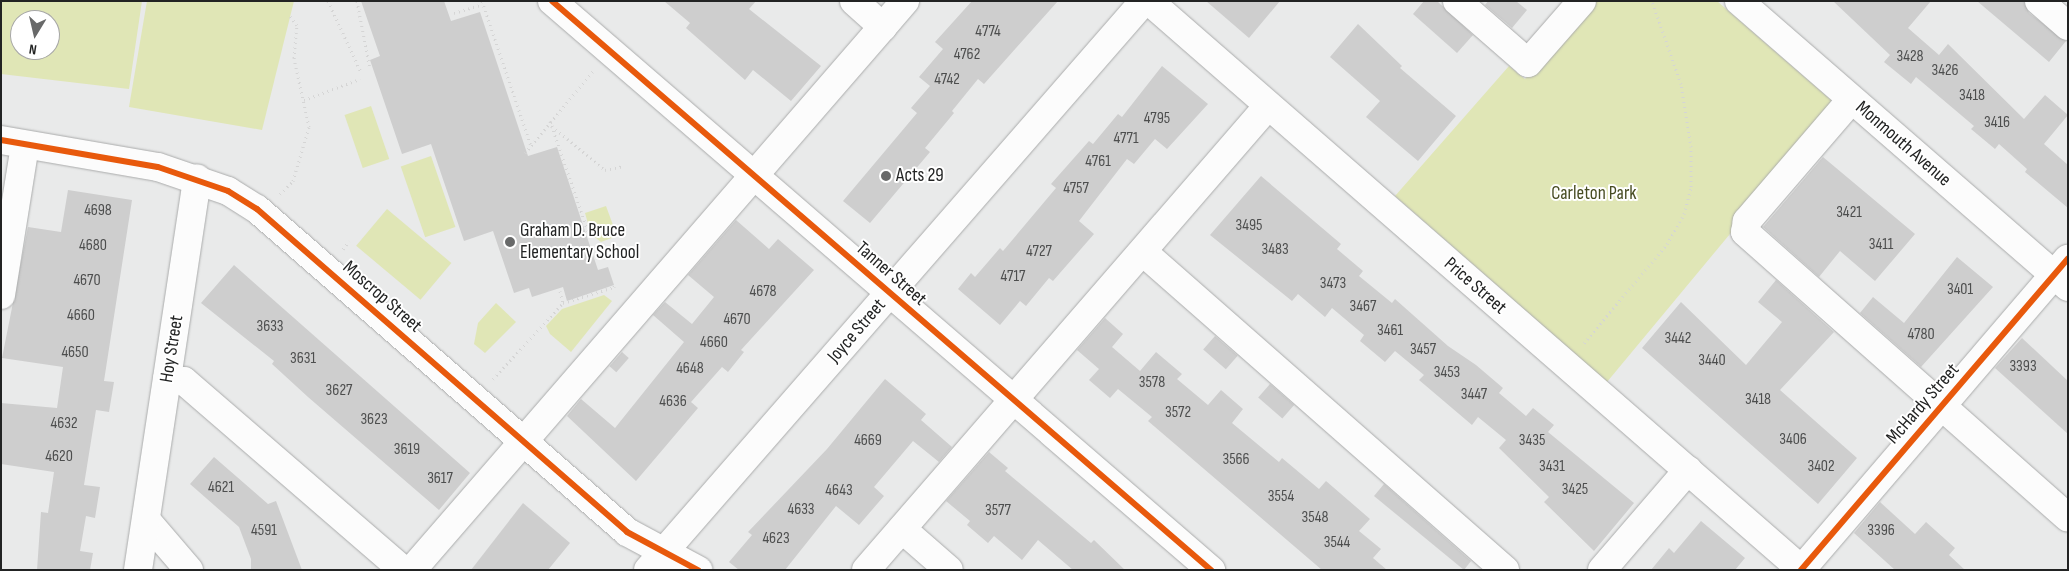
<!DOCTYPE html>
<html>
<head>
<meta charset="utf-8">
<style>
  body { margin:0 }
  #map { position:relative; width:2069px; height:571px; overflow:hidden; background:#e9eaea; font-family:"Sofia Sans Condensed",sans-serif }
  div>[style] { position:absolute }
  .green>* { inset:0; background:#e0e6b6; transform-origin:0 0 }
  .building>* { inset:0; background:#cecece; transform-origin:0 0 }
  .path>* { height:3px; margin-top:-1.5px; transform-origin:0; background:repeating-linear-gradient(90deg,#d5d5d5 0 1px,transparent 0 5px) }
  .roads { filter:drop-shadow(0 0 1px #aaabab) drop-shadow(0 0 1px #aaabab) }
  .minor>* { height:28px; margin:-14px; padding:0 14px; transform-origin:14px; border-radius:14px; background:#fcfcfc }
  .major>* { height:28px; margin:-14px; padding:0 14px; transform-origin:14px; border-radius:14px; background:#fcfcfc }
  .cycleway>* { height:6px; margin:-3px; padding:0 3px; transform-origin:3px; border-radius:3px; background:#e8590c }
  .dots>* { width:14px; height:14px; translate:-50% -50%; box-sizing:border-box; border:2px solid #fff; border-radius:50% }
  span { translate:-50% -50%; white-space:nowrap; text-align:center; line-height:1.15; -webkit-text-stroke:4px #fff; paint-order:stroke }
  .number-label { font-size:16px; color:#4d4e4e }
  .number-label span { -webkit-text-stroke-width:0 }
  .street-label { font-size:19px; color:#222323 }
  .poi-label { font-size:19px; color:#222323 }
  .left { translate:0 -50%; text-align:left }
  .park-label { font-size:19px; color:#474c22 }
  .frame { position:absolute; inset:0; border:2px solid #222323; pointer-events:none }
  .north { position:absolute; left:10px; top:10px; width:50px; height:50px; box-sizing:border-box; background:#fff; border:1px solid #a7a7a7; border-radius:50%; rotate:189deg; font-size:14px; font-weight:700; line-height:20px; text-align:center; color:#222323 }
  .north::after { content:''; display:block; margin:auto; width:18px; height:22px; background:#686969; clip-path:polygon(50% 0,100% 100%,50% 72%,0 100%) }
</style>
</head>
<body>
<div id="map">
  <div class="green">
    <div style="clip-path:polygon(evenodd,1px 1px,142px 1px,129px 89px,1px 74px,1px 1px,20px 20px,50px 20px,50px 50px,20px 50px,20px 20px)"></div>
    <div style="clip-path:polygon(147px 1px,294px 1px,262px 130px,129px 107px)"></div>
    <div style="clip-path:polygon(1595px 1px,1717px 1px,1831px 100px,1823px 122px,1607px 382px,1395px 196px,1509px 66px,1525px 79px)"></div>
    <div style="left:371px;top:106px;width:56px;height:28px;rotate:71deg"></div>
    <div style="left:431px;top:156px;width:75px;height:32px;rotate:71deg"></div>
    <div style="clip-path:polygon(606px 206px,617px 236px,601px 242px,591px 234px,585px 213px)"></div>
    <div style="left:387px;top:209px;width:84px;height:48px;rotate:40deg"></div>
    <div style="clip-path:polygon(604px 295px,612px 301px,571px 352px,550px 334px,546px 326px,562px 309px)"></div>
    <div style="clip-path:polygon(496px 303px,516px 322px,485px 353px,474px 344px,478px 323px)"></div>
  </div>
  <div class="building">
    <div style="clip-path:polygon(361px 1px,444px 1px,451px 21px,480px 12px,528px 156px,557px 147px,598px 270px,608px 267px,614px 285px,567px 301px,563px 287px,532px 297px,529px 288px,514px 293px,493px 231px,464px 241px,431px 144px,402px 154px,370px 60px,380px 56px)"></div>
    <div style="clip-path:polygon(664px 1px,756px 1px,749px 9px,821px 66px,791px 101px,753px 70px,745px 80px,686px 28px,690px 23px)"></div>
    <div style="clip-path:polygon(972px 1px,1058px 1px,984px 84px,978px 79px,952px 111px,954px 113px,925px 148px,930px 152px,870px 223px,843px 201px,917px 113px,911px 108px,930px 86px,919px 77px,943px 49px,935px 42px)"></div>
    <div style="clip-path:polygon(1206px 1px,1280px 1px,1249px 38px)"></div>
    <div style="clip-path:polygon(1424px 1px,1437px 1px,1473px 35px,1457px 53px,1413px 14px)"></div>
    <div style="clip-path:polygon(1488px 1px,1516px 1px,1527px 10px,1512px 28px,1485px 5px)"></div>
    <div style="clip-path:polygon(1833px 1px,1931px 1px,1908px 28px,1939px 55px,1948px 44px,2024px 119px,2045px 95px,2068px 115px,2044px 144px,2068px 165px,2068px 208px,2025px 172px,2027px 169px,1999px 144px,1995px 149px,1971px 129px,1974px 126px,1916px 77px,1911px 84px,1884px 62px,1890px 55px)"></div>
    <div style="clip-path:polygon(1977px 1px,2024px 1px,2029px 13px,2066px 41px,2049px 62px)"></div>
    <div style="clip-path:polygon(1358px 24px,1402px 66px,1400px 68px,1456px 116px,1418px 161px,1366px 117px,1380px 101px,1330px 57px)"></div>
    <div style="clip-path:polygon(1162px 66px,1208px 104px,1167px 149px,1155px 139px,1134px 164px,1127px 159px,1079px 221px,1094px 234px,1053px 281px,1049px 278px,1026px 306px,1020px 301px,1000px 325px,958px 289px,971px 273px,975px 277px,1000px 248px,1003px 251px,1056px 188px,1051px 184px,1089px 141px,1093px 144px,1118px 114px,1122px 117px)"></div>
    <div style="clip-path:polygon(1823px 157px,1915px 234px,1875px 281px,1840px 251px,1819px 277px,1763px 227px)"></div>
    <div style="clip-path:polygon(1261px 176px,1341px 244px,1337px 249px,1363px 271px,1359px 276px,1392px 303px,1395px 299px,1448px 346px,1476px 365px,1503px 388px,1499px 393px,1526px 416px,1533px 408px,1554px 425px,1548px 432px,1634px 503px,1594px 551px,1544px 502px,1549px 497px,1499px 448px,1506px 440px,1478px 417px,1472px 425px,1419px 380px,1424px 375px,1395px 351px,1385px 362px,1360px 341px,1364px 335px,1332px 308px,1325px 317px,1298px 294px,1292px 301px,1210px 235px)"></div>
    <div style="clip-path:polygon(68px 190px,132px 200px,104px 381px,114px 382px,109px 412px,96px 410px,84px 485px,100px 487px,95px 518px,86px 516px,80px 551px,93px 553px,90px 570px,37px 570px,41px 512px,48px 513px,54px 472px,1px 464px,1px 403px,57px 408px,63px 367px,2px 358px,28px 227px,61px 232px)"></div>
    <div style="clip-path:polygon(736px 220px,769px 249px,778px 239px,814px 270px,741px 350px,744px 352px,728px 372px,722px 367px,691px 402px,698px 408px,636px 481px,567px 416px,581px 399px,615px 428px,684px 342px,653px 315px,665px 302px,692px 324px,714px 297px,688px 275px)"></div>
    <div style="clip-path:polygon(1957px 257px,1993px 287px,1921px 367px,1860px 313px,1873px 297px,1904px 323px)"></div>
    <div style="clip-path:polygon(234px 265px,470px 473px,439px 510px,308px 397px,272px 364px,274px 361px,201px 303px)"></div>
    <div style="clip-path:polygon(1776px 280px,1834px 332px,1780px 390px,1857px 458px,1818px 504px,1642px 348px,1681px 302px,1746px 365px,1782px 322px,1758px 302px)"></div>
    <div style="clip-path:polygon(1105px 318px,1123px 334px,1112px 347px,1140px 371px,1156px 352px,1182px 374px,1177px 379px,1208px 405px,1221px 390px,1243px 409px,1232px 423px,1279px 462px,1282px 458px,1319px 489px,1326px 481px,1370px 519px,1359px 531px,1381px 549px,1373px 558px,1387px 570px,1322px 570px,1148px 421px,1152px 417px,1118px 389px,1110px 398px,1089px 380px,1099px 369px,1077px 350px)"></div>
    <div style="left:1215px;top:336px;width:30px;height:18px;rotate:41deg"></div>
    <div style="clip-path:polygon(2022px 338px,2068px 381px,2068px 434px,1995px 368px)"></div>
    <div style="left:622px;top:352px;width:9px;height:19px;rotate:41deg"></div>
    <div style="clip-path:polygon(885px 379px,926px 414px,921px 420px,952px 447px,939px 462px,913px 441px,874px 487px,884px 496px,859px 525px,836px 506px,785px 570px,739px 570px,729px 562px,752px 535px,748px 532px,827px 449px)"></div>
    <div style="left:1270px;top:384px;width:32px;height:18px;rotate:41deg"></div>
    <div style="clip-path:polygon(989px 452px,1008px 468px,1005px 471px,1091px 543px,1094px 540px,1125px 570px,1073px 570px,1038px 540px,1022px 560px,994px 536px,988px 543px,967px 525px,970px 521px,946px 501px)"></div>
    <div style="clip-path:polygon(214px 457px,268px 504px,276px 501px,302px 570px,251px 570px,251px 559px,239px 527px,190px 484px)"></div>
    <div style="clip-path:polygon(1384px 484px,1471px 561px,1464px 570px,1374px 496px)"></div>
    <div style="clip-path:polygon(1880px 502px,1915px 534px,1926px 522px,1955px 548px,1949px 555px,1965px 570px,1895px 570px,1854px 533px)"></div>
    <div style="clip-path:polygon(523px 503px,570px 543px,548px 570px,471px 570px)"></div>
    <div style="clip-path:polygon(1701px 521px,1745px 558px,1735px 570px,1651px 570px,1669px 548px,1674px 553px)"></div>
  </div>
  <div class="path">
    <div style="left:328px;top:1px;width:78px;rotate:65.1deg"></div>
    <div style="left:357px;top:1px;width:69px;rotate:79.2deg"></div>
    <div style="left:482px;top:1px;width:153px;rotate:71.3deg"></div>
    <div style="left:454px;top:13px;width:30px;rotate:-17deg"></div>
    <div style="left:304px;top:100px;width:60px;rotate:-20.6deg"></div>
    <div style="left:550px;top:121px;width:120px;rotate:71deg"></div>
    <div style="left:552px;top:126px;width:69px;rotate:39.7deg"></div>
    <div style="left:605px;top:170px;width:19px;rotate:-12deg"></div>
    <div style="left:525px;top:153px;width:107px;rotate:-50.3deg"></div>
    <div style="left:280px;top:194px;width:18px;rotate:-45deg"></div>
    <div style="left:293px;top:181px;width:56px;rotate:-73.5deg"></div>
    <div style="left:309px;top:127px;width:71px;rotate:-102.3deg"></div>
    <div style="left:294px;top:58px;width:33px;rotate:-85deg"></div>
    <div style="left:297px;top:25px;width:11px;rotate:-128deg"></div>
    <div style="left:343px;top:249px;width:10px;rotate:-53deg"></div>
    <div style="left:560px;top:291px;width:12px;rotate:76deg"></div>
    <div style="left:1584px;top:343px;width:129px;rotate:-50deg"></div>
    <div style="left:1667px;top:244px;width:34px;rotate:-60deg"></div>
    <div style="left:1684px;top:214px;width:28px;rotate:-75deg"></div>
    <div style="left:1691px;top:187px;width:40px;rotate:-90deg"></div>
    <div style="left:1691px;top:147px;width:64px;rotate:-99deg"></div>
    <div style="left:1681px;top:84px;width:88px;rotate:-109.3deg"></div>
    <div style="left:493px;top:379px;width:103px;rotate:-47.4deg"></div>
    <div style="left:563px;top:303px;width:53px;rotate:-17.4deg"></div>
    <div style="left:614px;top:287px;width:4px;rotate:-76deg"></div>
  </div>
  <div class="roads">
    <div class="minor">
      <div style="left:552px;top:1px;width:871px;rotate:40.81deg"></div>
      <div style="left:854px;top:1px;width:39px;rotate:42deg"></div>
      <div style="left:1149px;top:1px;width:866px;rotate:41.07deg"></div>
      <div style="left:1457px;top:1px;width:94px;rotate:41.1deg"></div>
      <div style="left:1528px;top:63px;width:82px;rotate:-48.9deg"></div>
      <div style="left:1739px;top:1px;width:436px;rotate:41deg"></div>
      <div style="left:2039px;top:1px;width:38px;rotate:41deg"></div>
      <div style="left:1851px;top:100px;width:160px;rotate:130.7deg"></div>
      <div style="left:1747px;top:221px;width:11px;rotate:100deg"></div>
      <div style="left:1745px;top:232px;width:431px;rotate:41.5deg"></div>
      <div style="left:1px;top:140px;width:159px;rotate:9.8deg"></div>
      <div style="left:158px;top:167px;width:74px;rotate:18.9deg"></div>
      <div style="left:228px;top:191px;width:34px;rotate:32deg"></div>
      <div style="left:257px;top:209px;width:491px;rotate:41.1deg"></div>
      <div style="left:627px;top:532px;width:81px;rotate:28.2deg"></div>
      <div style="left:1143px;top:252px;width:482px;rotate:41.3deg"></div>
      <div style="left:1px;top:295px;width:152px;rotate:-80.9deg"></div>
      <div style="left:167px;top:379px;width:17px;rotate:7deg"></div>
      <div style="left:184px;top:381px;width:289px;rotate:40.8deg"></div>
      <div style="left:146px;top:520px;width:66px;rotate:49.3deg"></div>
      <div style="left:902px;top:529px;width:62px;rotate:41.1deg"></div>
      <div style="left:138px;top:570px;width:396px;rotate:-81.4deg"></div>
      <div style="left:412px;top:570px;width:753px;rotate:-49.09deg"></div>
      <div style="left:866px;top:570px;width:614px;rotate:-49.1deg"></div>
      <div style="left:1602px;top:570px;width:132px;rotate:-49.3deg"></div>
      <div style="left:1801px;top:570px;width:410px;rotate:-49.4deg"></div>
    </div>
    <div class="major">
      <div style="left:648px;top:570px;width:755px;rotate:-48.92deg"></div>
    </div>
  </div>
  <div class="cycleway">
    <div style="left:552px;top:1px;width:871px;rotate:40.81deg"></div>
    <div style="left:1px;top:140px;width:159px;rotate:9.8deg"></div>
    <div style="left:158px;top:167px;width:74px;rotate:18.9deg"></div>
    <div style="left:228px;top:191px;width:34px;rotate:32deg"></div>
    <div style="left:257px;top:209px;width:491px;rotate:41.1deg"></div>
    <div style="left:627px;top:532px;width:81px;rotate:28.2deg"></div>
    <div style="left:1801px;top:570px;width:410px;rotate:-49.4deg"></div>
  </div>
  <div class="dots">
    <div style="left:886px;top:176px;background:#686969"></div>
    <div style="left:510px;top:242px;background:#686969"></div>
  </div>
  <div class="number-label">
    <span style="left:988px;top:32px">4774</span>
    <span style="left:967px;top:55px">4762</span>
    <span style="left:1910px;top:57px">3428</span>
    <span style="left:1945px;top:71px">3426</span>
    <span style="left:947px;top:80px">4742</span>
    <span style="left:1972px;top:96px">3418</span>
    <span style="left:1157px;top:119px">4795</span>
    <span style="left:1997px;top:123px">3416</span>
    <span style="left:1126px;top:139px">4771</span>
    <span style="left:1098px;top:162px">4761</span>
    <span style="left:1076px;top:189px">4757</span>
    <span style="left:98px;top:211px">4698</span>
    <span style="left:1849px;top:213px">3421</span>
    <span style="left:1249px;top:226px">3495</span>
    <span style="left:1881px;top:245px">3411</span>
    <span style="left:93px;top:246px">4680</span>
    <span style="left:1275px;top:250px">3483</span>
    <span style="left:1039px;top:252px">4727</span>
    <span style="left:1013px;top:277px">4717</span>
    <span style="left:87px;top:281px">4670</span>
    <span style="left:1333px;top:284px">3473</span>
    <span style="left:1960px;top:290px">3401</span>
    <span style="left:763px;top:292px">4678</span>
    <span style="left:1363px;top:307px">3467</span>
    <span style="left:81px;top:316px">4660</span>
    <span style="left:737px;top:320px">4670</span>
    <span style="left:270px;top:327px">3633</span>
    <span style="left:1390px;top:331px">3461</span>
    <span style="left:1921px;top:335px">4780</span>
    <span style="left:1678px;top:339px">3442</span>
    <span style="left:714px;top:343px">4660</span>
    <span style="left:1423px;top:350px">3457</span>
    <span style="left:75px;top:353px">4650</span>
    <span style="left:303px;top:359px">3631</span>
    <span style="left:1712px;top:361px">3440</span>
    <span style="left:2023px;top:367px">3393</span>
    <span style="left:690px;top:369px">4648</span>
    <span style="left:1447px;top:373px">3453</span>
    <span style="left:1152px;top:383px">3578</span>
    <span style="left:339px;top:391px">3627</span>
    <span style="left:1474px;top:395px">3447</span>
    <span style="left:1758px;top:400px">3418</span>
    <span style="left:673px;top:402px">4636</span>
    <span style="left:1178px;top:413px">3572</span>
    <span style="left:374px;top:420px">3623</span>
    <span style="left:64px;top:424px">4632</span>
    <span style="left:1793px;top:440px">3406</span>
    <span style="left:868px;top:441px">4669</span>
    <span style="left:1532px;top:441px">3435</span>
    <span style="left:407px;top:450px">3619</span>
    <span style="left:59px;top:457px">4620</span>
    <span style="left:1236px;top:460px">3566</span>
    <span style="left:1552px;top:467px">3431</span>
    <span style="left:1821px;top:467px">3402</span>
    <span style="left:440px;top:479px">3617</span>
    <span style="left:221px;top:488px">4621</span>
    <span style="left:1575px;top:490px">3425</span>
    <span style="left:839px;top:491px">4643</span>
    <span style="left:1281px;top:497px">3554</span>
    <span style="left:801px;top:510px">4633</span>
    <span style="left:998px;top:511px">3577</span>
    <span style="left:1315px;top:518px">3548</span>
    <span style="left:264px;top:531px">4591</span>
    <span style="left:1881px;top:531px">3396</span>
    <span style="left:776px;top:539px">4623</span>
    <span style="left:1337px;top:543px">3544</span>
  </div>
  <div class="street-label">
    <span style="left:1903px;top:144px;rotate:41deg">Monmouth Avenue</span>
    <span style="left:891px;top:274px;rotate:41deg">Tanner Street</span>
    <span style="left:1475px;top:286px;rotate:41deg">Price Street</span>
    <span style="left:382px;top:297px;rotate:41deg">Moscrop Street</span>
    <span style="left:857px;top:331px;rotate:-49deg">Joyce Street</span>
    <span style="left:172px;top:349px;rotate:-81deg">Hoy Street</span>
    <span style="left:1923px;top:404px;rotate:-49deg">McHardy Street</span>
  </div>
  <div class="poi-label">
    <span class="left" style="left:896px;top:176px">Acts 29</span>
    <span class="left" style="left:520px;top:242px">Graham D. Bruce<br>Elementary School</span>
  </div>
  <div class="park-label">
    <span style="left:1594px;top:194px">Carleton Park</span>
  </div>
  <div class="frame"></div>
  <div class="north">N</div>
</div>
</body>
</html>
